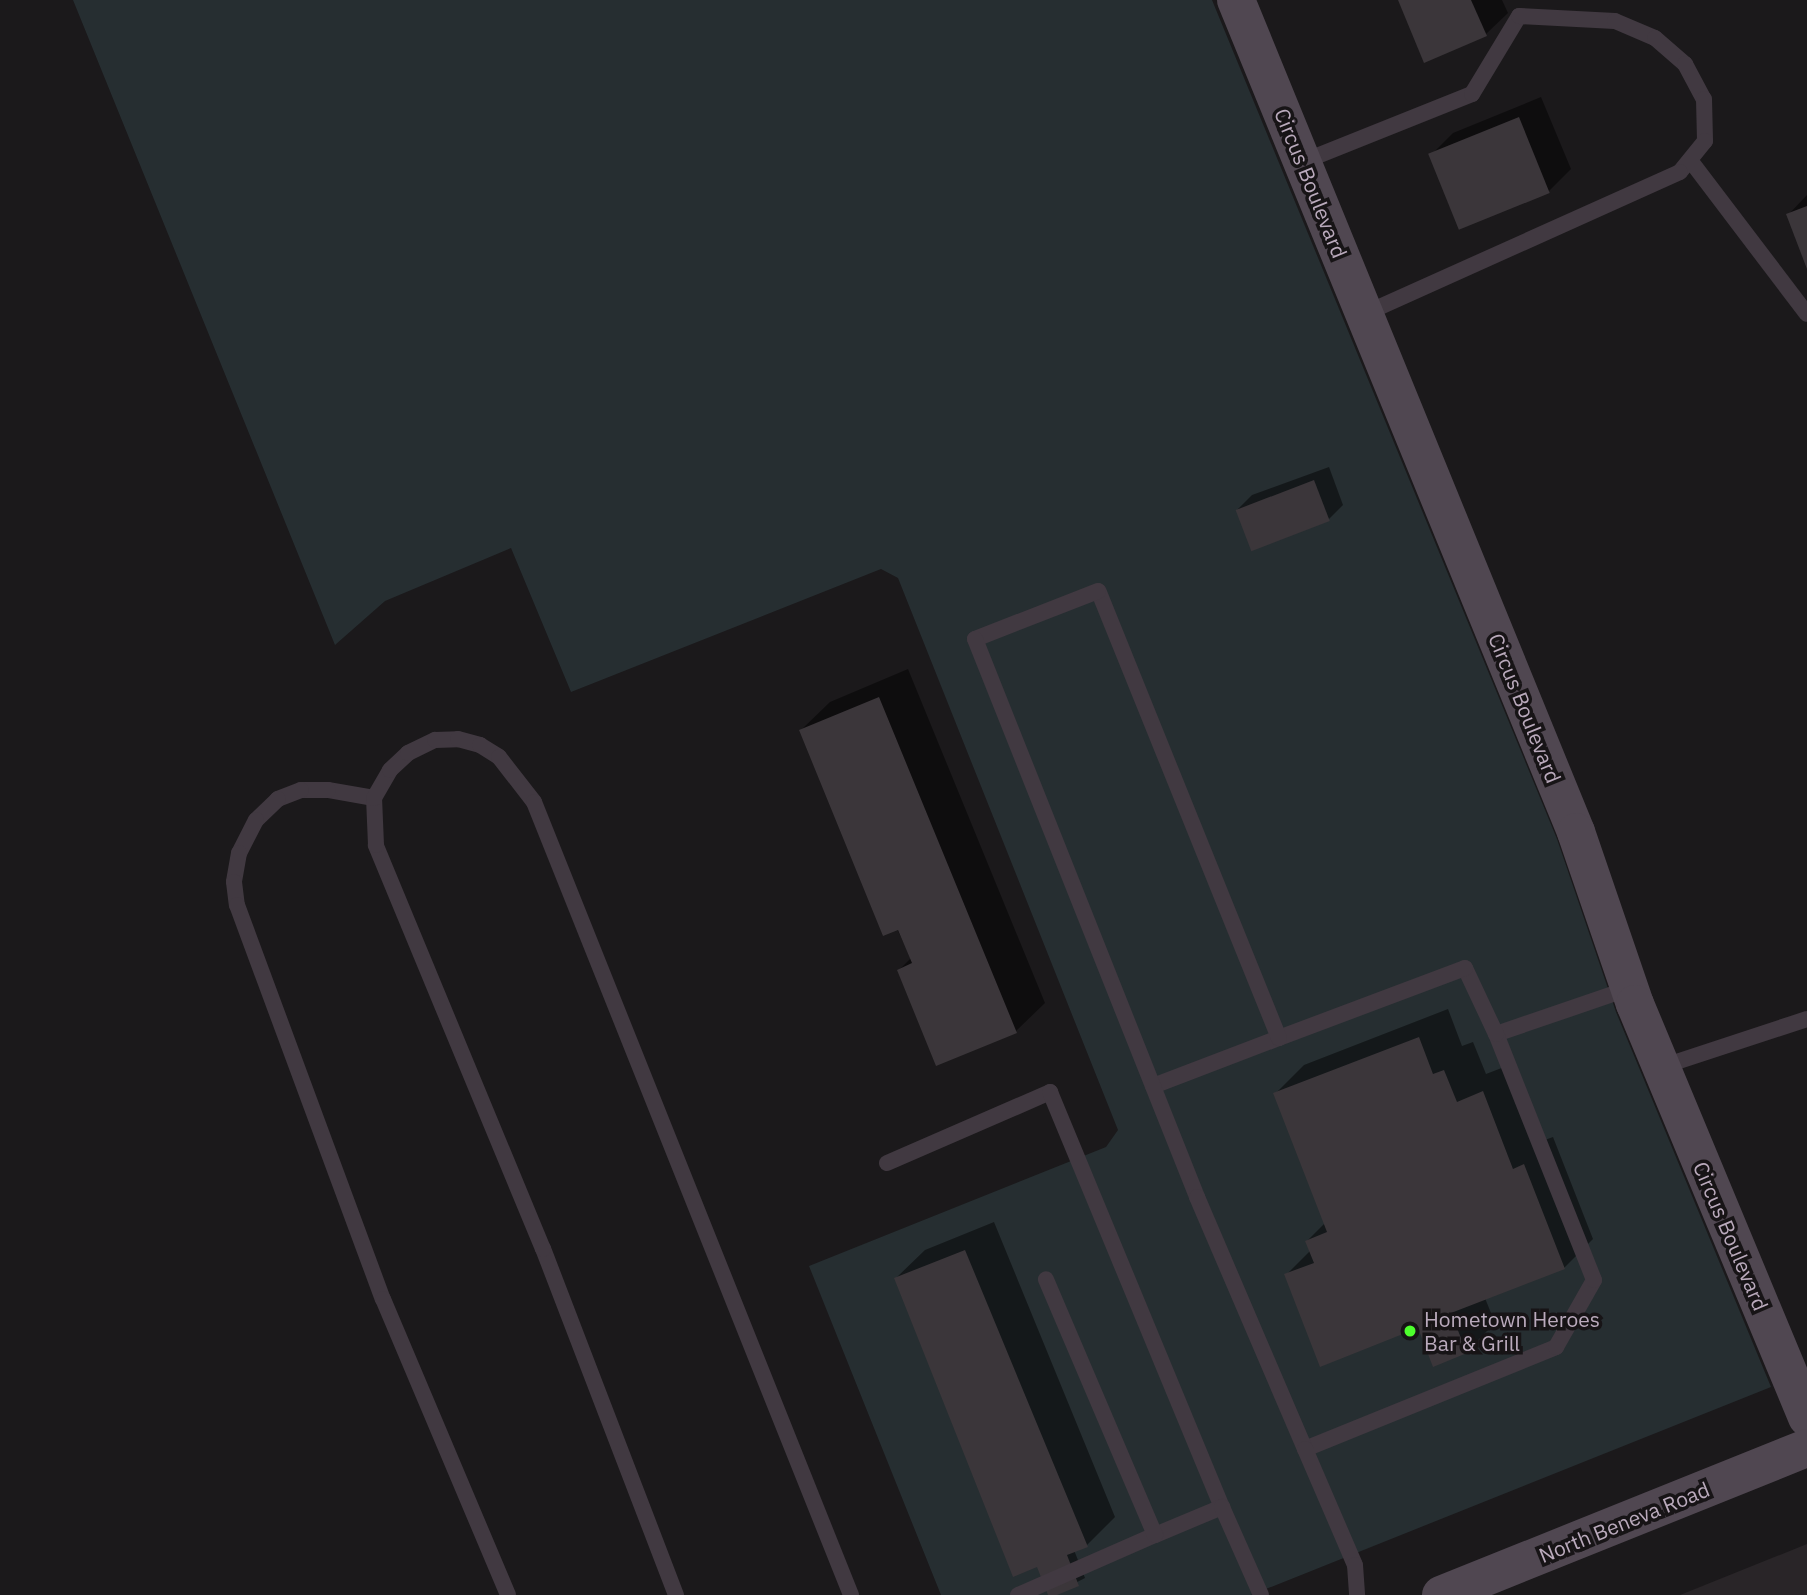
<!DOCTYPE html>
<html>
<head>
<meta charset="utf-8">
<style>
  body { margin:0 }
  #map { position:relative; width:1807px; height:1595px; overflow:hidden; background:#1b191b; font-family:"IBM Plex Sans",sans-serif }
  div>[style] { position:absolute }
  .built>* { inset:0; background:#292528 }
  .green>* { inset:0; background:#262e31 }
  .shadow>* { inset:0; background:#0007 }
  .building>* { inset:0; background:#3b363a; transform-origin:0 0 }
  .lane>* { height:16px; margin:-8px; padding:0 8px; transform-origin:8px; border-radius:8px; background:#413941 }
  .secondary>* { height:38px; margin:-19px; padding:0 19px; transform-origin:19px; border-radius:19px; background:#504751 }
  .dots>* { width:19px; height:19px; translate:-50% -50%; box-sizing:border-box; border:4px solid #171416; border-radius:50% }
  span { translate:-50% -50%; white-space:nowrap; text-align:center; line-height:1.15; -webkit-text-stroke:7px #171416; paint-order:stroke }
  .street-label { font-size:21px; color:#baaabc }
  .poi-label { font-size:21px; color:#baaabc }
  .left { translate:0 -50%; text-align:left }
</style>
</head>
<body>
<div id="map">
  <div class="built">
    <div style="clip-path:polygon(1807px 1544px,1807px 1595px,1680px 1595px)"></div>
  </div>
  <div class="green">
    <div style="clip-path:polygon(73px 0,1212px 0,1557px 839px,1616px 1012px,1771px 1387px,1251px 1595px,941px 1595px,809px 1266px,1106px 1147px,1118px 1130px,898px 578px,881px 569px,571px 692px,511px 548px,385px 601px,335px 645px)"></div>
  </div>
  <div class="shadow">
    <div style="clip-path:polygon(1399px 0,1502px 0,1508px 13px,1486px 34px)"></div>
    <div style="clip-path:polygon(1541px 97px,1571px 169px,1549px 191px,1431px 155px,1453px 133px)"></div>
    <div style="clip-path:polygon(1807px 195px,1807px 265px,1788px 215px)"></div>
    <div style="clip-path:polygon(1329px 467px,1343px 505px,1329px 519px,1237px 510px,1252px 495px)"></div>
    <div style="clip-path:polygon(908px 669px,1045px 1003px,1016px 1031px,899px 970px,911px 958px,801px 730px,830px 702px)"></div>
    <div style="clip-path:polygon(1448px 1009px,1462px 1046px,1473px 1042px,1486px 1074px,1512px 1064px,1542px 1141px,1553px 1137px,1593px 1239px,1564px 1268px,1485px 1298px,1495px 1323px,1466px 1352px,1419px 1326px,1286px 1275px,1311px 1250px,1307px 1241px,1325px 1223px,1275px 1094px,1304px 1065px)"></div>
    <div style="clip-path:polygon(994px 1222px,1115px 1517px,1087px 1545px,1074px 1550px,1085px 1578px,1052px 1595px,896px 1278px,925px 1250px)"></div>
  </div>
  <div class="building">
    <div style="clip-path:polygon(1398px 0,1471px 0,1487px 36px,1424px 63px)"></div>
    <div style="left:1519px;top:117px;width:82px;height:98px;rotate:68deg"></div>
    <div style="clip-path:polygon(1807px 206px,1807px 269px,1786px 214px)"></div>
    <div style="left:1314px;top:480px;width:44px;height:84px;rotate:69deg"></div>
    <div style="clip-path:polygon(879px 697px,1017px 1033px,936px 1066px,897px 970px,912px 963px,898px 930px,883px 936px,799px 730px)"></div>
    <div style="clip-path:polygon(1419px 1037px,1433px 1074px,1444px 1070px,1457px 1102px,1483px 1091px,1513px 1169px,1524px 1164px,1565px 1269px,1451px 1313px,1467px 1353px,1433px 1367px,1418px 1328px,1320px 1367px,1284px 1274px,1314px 1263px,1305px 1241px,1327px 1232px,1273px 1093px)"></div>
    <div style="clip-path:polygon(965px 1250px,1088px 1547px,1067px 1555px,1079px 1586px,1057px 1595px,1048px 1595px,1037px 1567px,1013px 1577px,894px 1278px)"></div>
  </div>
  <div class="lane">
    <div style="left:1690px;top:160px;width:193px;rotate:52.8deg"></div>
    <div style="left:1302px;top:162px;width:183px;rotate:-21.8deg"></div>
    <div style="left:1472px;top:94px;width:91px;rotate:-58.9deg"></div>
    <div style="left:1519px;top:16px;width:96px;rotate:3deg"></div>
    <div style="left:1615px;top:21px;width:43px;rotate:23deg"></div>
    <div style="left:1655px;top:38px;width:40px;rotate:41deg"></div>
    <div style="left:1685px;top:64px;width:40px;rotate:62deg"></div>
    <div style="left:1704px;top:99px;width:42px;rotate:88.6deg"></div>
    <div style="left:1705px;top:141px;width:40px;rotate:129deg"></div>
    <div style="left:1680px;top:172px;width:346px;rotate:155.8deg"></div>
    <div style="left:374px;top:798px;width:47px;rotate:-170.1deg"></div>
    <div style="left:328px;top:790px;width:27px;rotate:180deg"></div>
    <div style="left:301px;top:790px;width:25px;rotate:159deg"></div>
    <div style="left:278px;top:799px;width:30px;rotate:136deg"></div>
    <div style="left:256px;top:820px;width:37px;rotate:117deg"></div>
    <div style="left:239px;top:853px;width:29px;rotate:100deg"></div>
    <div style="left:234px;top:882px;width:23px;rotate:83deg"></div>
    <div style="left:237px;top:905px;width:420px;rotate:69.7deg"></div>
    <div style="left:383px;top:1299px;width:321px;rotate:67.1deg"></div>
    <div style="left:1496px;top:1034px;width:142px;rotate:-18.9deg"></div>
    <div style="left:1661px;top:1067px;width:154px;rotate:-18.2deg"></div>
    <div style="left:1153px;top:1086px;width:135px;rotate:-20.9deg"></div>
    <div style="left:887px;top:1163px;width:178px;rotate:-23.5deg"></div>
    <div style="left:1050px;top:1092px;width:449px;rotate:67.5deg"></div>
    <div style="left:1305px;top:1449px;width:271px;rotate:-22.1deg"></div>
    <div style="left:1556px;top:1347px;width:77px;rotate:-60.4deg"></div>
    <div style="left:1594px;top:1280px;width:265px;rotate:-111.7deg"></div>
    <div style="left:1496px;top:1034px;width:73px;rotate:-115.2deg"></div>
    <div style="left:1465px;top:968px;width:199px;rotate:159.4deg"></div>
    <div style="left:1279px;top:1038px;width:482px;rotate:-112deg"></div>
    <div style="left:1098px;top:591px;width:132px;rotate:158.7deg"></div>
    <div style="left:975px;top:639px;width:601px;rotate:68.3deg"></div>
    <div style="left:1197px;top:1197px;width:274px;rotate:66.8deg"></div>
    <div style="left:1305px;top:1449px;width:126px;rotate:66.7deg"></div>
    <div style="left:1355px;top:1565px;width:30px;rotate:86deg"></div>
    <div style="left:1155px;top:1535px;width:73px;rotate:-22.7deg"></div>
    <div style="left:1222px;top:1507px;width:96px;rotate:66.1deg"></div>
    <div style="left:676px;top:1595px;width:371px;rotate:-111deg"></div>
    <div style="left:543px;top:1249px;width:437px;rotate:-112.5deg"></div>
    <div style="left:376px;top:845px;width:47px;rotate:-92.4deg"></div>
    <div style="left:374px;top:798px;width:32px;rotate:-60deg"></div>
    <div style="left:390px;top:770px;width:25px;rotate:-43deg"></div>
    <div style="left:408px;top:753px;width:30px;rotate:-26deg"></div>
    <div style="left:435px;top:740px;width:23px;rotate:-2deg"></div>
    <div style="left:458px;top:739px;width:23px;rotate:15deg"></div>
    <div style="left:480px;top:745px;width:22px;rotate:32deg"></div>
    <div style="left:499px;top:757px;width:57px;rotate:52.1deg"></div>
    <div style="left:534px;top:802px;width:854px;rotate:68.21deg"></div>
    <div style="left:1018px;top:1595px;width:150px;rotate:-23.7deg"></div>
    <div style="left:1155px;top:1535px;width:278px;rotate:-113.1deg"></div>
  </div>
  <div class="secondary">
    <div style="left:1236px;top:0;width:899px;rotate:67.77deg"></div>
    <div style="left:1576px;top:832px;width:182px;rotate:71.1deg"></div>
    <div style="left:1635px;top:1004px;width:448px;rotate:67.4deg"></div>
    <div style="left:1441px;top:1595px;width:394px;rotate:-21.9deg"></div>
  </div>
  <div class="dots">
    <div style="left:1410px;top:1331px;background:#4dff2d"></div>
  </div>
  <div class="street-label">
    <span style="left:1311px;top:183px;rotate:68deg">Circus Boulevard</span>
    <span style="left:1525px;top:708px;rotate:68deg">Circus Boulevard</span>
    <span style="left:1731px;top:1236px;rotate:67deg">Circus Boulevard</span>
    <span style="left:1624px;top:1522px;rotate:-22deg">North Beneva Road</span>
  </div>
  <div class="poi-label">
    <span class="left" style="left:1424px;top:1331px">Hometown Heroes<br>Bar &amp; Grill</span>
  </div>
</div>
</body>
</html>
